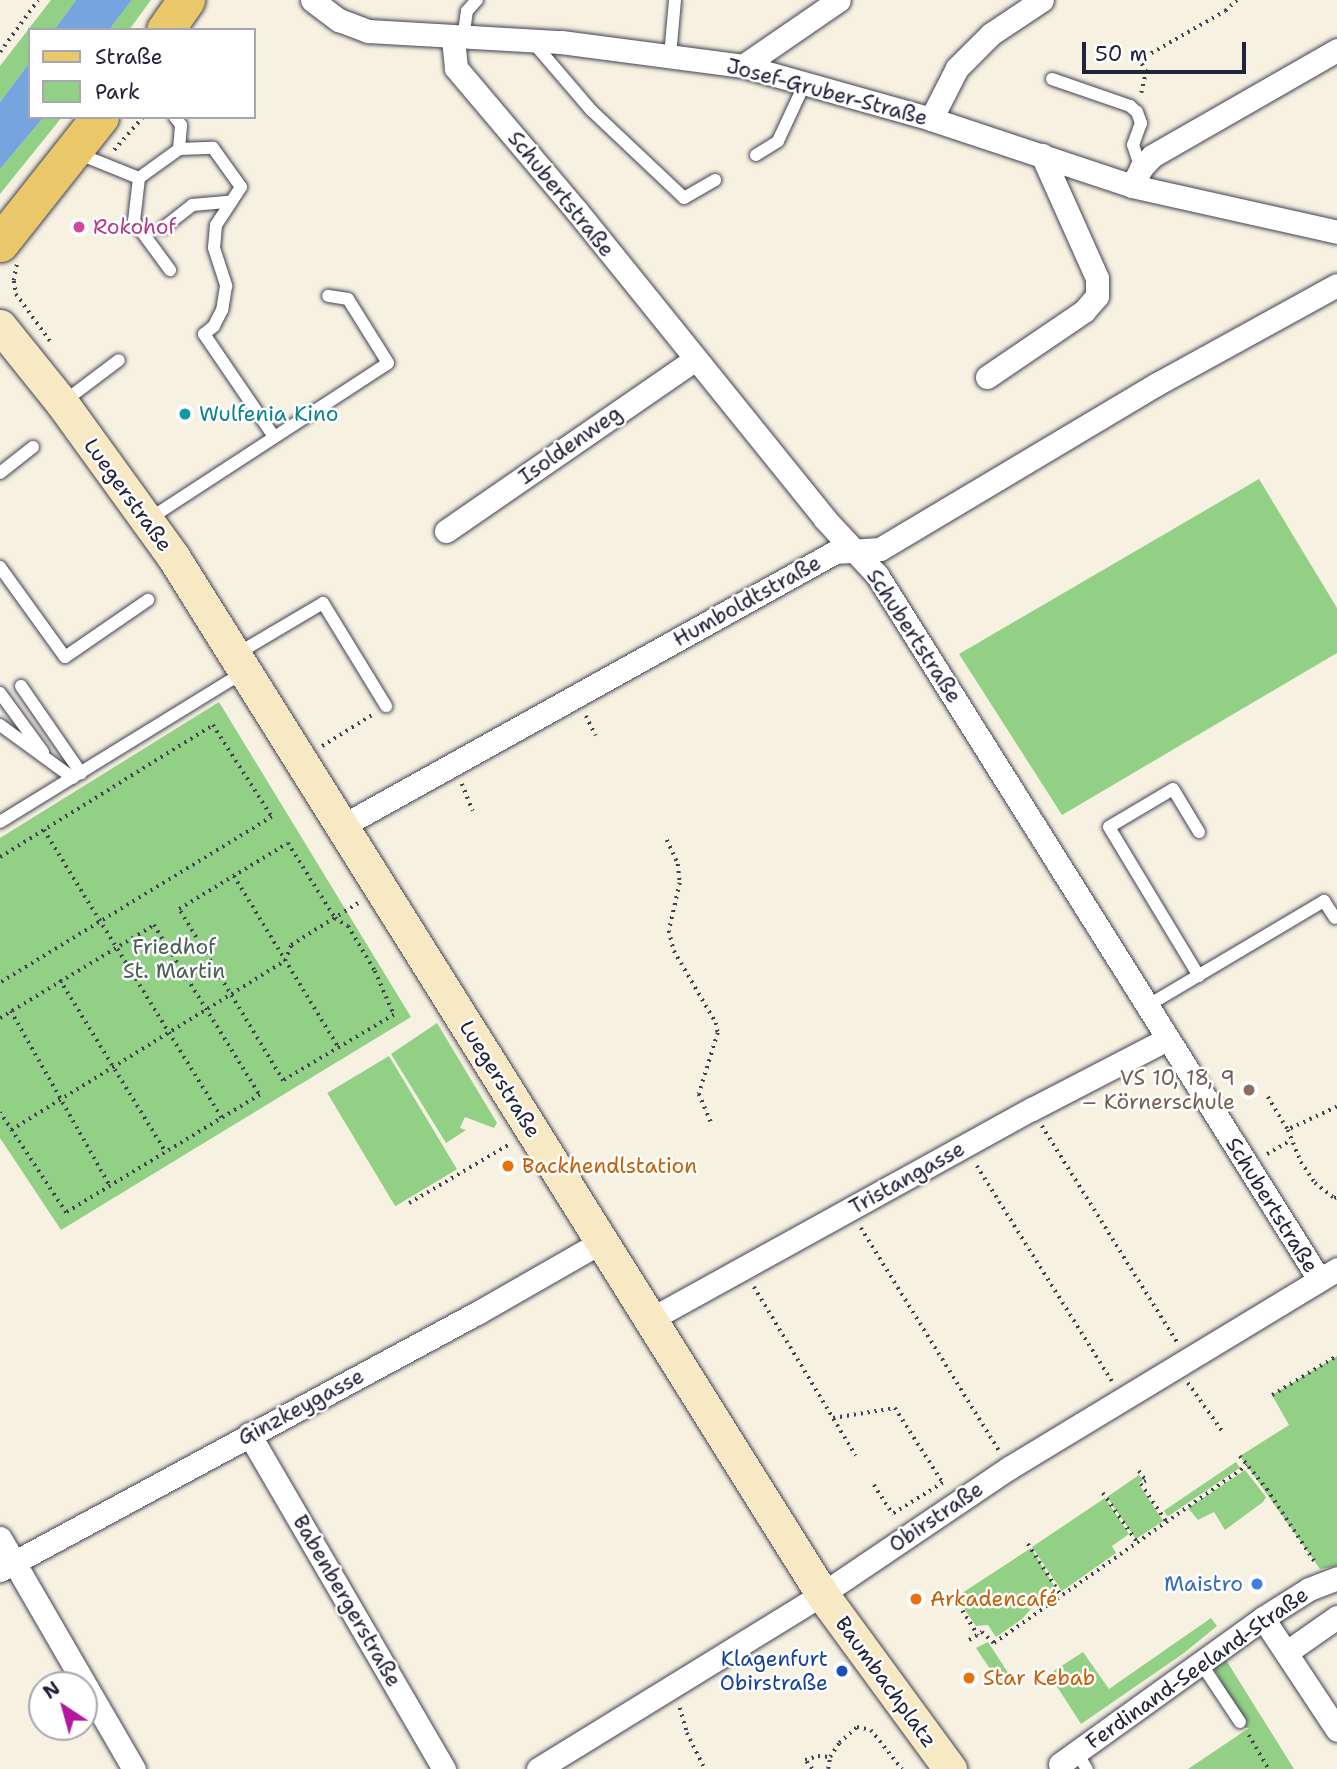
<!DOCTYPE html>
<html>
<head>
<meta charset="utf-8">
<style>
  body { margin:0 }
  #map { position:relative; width:1337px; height:1769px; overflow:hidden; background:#f7f1e2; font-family:"Shantell Sans",sans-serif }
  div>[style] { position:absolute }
  .green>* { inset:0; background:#92d085; transform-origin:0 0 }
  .water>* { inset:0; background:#76a4df }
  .path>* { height:3.5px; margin-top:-1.75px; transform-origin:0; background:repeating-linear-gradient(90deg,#424154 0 2px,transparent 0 7px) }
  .roads { filter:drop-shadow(0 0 2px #424154) drop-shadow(0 0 2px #424154) }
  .lane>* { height:12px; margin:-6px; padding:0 6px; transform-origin:6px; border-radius:6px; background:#fff }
  .street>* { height:23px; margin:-11.5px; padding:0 11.5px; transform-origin:11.5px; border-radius:11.5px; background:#fff }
  .secondary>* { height:33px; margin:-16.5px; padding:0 16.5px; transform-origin:16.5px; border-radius:16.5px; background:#f7e9c3 }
  .primary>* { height:37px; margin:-18.5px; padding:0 18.5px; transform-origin:18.5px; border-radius:18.5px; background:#eac769 }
  .dots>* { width:19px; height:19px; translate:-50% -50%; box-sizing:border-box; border:4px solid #fff; border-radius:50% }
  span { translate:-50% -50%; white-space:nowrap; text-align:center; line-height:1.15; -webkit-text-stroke:5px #fff; paint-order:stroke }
  .street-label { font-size:21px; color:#22223b }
  .hotel-label { font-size:21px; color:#b23c85 }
  .left { translate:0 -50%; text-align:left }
  .culture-label { font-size:21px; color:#0d838f }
  .park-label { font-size:21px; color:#495f55 }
  .education-label { font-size:21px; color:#785e54 }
  .right { translate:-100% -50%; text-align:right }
  .food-label { font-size:21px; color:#c56008 }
  .shop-label { font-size:21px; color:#366cbe }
  .transit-label { font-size:21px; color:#164399 }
  .legend { position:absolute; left:28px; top:28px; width:228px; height:91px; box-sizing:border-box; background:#fff; border:2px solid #a7a7b1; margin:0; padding:9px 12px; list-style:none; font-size:21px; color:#22223b }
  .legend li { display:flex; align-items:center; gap:14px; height:35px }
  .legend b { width:35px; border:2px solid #a7a7b1 }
  .north { position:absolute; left:28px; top:1671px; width:70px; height:70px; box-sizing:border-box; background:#fff; border:2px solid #a7a7b1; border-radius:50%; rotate:324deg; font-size:19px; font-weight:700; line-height:28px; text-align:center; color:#22223b }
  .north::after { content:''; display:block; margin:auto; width:24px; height:32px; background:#b5179e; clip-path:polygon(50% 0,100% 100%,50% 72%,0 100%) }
  .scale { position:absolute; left:1082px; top:42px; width:164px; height:32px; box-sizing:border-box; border:4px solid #22223b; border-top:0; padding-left:9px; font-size:21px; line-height:24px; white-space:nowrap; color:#22223b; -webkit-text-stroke:5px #fff; paint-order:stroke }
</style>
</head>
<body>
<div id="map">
  <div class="green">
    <div style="clip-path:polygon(51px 0,76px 0,54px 30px,30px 30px,30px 62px,0 102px,0 66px)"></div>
    <div style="clip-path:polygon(132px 0,151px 0,129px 30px,109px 30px)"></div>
    <div style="clip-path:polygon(44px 117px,62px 117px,0 194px,0 169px)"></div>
    <div style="clip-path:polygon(1259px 479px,1337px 608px,1337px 653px,1062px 815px,959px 654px)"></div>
    <div style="clip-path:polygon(219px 702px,411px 1017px,61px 1230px,0 1138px,0 838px)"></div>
    <div style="clip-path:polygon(437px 1023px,497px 1123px,494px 1128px,465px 1117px,460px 1128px,466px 1130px,446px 1143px,391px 1054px)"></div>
    <div style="left:389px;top:1056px;width:132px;height:72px;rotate:59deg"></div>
    <div style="clip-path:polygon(1337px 1356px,1337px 1566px,1320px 1569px,1240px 1456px,1289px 1425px,1272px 1395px)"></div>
    <div style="left:1236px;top:1462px;width:7px;height:87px;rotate:56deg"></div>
    <div style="clip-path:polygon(1245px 1470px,1266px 1497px,1263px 1502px,1225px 1530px,1214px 1512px,1198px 1520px,1188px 1508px)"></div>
    <div style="clip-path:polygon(1139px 1475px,1143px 1480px,1139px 1484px,1163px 1521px,1136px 1539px,1107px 1497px)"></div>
    <div style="clip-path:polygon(1105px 1498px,1129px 1534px,1112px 1546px,1116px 1553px,1062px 1591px,1032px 1547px)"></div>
    <div style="clip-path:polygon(1031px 1548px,1059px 1594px,1046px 1592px,1022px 1619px,996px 1637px,988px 1625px,976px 1626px,956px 1597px)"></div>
    <div style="clip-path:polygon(1211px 1618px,1217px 1626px,1184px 1653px,1081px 1724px,1049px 1674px,1083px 1652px,1109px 1689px)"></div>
    <div style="clip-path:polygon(988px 1642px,1016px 1685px,1002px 1687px,976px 1648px)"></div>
    <div style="clip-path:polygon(1226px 1660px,1294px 1769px,1188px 1769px,1249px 1728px,1245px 1728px,1214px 1668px)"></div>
  </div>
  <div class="water">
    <div style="clip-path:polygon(76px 0,132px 0,109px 30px,54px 30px)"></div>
    <div style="clip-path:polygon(30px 62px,30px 117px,44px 117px,0 169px,0 102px)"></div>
  </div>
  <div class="path">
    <div style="left:0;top:52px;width:64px;rotate:-53.8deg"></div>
    <div style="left:1141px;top:93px;width:22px;rotate:-77deg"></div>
    <div style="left:1146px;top:72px;width:14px;rotate:-120deg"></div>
    <div style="left:1139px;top:60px;width:99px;rotate:-29.7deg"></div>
    <div style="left:1225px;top:11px;width:16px;rotate:-43deg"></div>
    <div style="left:114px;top:150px;width:44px;rotate:-48.7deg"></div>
    <div style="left:17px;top:265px;width:16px;rotate:101deg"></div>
    <div style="left:14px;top:281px;width:13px;rotate:81deg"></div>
    <div style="left:16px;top:294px;width:58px;rotate:54.1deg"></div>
    <div style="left:586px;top:716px;width:22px;rotate:63deg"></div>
    <div style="left:322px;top:746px;width:59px;rotate:-31.8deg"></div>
    <div style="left:462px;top:784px;width:29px;rotate:68deg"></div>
    <div style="left:44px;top:830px;width:339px;rotate:58.3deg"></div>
    <div style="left:667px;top:840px;width:26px;rotate:65deg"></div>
    <div style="left:678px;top:864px;width:19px;rotate:84deg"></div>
    <div style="left:680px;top:883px;width:49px;rotate:102.9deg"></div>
    <div style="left:669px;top:931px;width:21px;rotate:76deg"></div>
    <div style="left:674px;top:951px;width:83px;rotate:59.7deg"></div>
    <div style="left:716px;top:1023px;width:10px;rotate:79deg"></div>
    <div style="left:718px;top:1033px;width:64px;rotate:107.3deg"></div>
    <div style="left:699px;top:1094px;width:34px;rotate:67deg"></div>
    <div style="left:288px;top:843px;width:89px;rotate:57.9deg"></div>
    <div style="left:335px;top:918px;width:15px;rotate:32deg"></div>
    <div style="left:348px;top:926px;width:52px;rotate:59deg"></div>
    <div style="left:375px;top:971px;width:48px;rotate:66.6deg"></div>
    <div style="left:394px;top:1015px;width:129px;rotate:149.3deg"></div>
    <div style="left:283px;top:1081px;width:201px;rotate:-121.2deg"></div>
    <div style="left:179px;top:909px;width:127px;rotate:-31.2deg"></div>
    <div style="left:0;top:857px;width:251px;rotate:-31.8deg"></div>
    <div style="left:213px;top:725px;width:109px;rotate:57.3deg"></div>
    <div style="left:272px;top:817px;width:319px;rotate:148.6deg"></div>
    <div style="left:234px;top:876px;width:202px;rotate:58.6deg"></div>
    <div style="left:60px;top:980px;width:201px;rotate:58.4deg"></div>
    <div style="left:11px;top:1011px;width:201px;rotate:60.5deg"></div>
    <div style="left:0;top:1018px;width:180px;rotate:-31.1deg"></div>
    <div style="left:154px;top:925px;width:200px;rotate:58.1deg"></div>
    <div style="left:260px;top:1095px;width:227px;rotate:148.7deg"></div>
    <div style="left:66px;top:1213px;width:120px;rotate:-123.4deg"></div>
    <div style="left:1268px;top:1097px;width:39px;rotate:59deg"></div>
    <div style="left:1337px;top:1107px;width:54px;rotate:154.9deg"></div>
    <div style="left:1288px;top:1130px;width:35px;rotate:68deg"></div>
    <div style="left:1301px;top:1162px;width:25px;rotate:56deg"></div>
    <div style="left:1315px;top:1183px;width:24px;rotate:38deg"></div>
    <div style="left:1334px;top:1198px;width:3px;rotate:-18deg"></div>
    <div style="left:1042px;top:1126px;width:255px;rotate:58deg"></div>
    <div style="left:11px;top:1130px;width:322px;rotate:-31.7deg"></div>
    <div style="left:285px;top:961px;width:17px;rotate:-69deg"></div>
    <div style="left:291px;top:945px;width:79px;rotate:-32.1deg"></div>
    <div style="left:1267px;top:1154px;width:28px;rotate:-30deg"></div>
    <div style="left:977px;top:1166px;width:254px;rotate:57.9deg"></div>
    <div style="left:409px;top:1203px;width:117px;rotate:-30.3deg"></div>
    <div style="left:861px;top:1228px;width:262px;rotate:58.2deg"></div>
    <div style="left:754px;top:1287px;width:197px;rotate:58.9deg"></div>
    <div style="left:1188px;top:1383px;width:60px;rotate:54.5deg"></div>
    <div style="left:1272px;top:1395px;width:76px;rotate:-31deg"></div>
    <div style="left:833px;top:1418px;width:63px;rotate:-9.2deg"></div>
    <div style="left:895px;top:1408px;width:89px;rotate:57.4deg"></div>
    <div style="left:943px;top:1483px;width:59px;rotate:148.2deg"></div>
    <div style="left:1240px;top:1456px;width:43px;rotate:50.7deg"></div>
    <div style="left:1267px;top:1489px;width:87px;rotate:56.7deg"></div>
    <div style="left:1139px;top:1471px;width:12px;rotate:55deg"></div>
    <div style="left:1146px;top:1481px;width:6px;rotate:149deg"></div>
    <div style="left:1141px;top:1484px;width:45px;rotate:56deg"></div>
    <div style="left:874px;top:1485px;width:35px;rotate:57deg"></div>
    <div style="left:1103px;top:1493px;width:60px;rotate:55.2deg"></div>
    <div style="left:1028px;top:1544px;width:61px;rotate:57.1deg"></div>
    <div style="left:955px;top:1599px;width:43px;rotate:57.4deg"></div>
    <div style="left:969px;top:1640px;width:15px;rotate:-32deg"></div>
    <div style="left:982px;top:1632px;width:16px;rotate:43deg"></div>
    <div style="left:994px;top:1643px;width:309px;rotate:-35.1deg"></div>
    <div style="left:680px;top:1708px;width:26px;rotate:74deg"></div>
    <div style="left:687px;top:1733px;width:40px;rotate:63.4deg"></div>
    <div style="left:1249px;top:1735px;width:39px;rotate:60deg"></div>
    <div style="left:812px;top:1769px;width:11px;rotate:-128deg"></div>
    <div style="left:805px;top:1760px;width:14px;rotate:-17deg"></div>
    <div style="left:818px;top:1756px;width:12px;rotate:5deg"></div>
    <div style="left:830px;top:1757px;width:17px;rotate:-57deg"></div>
    <div style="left:839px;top:1743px;width:24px;rotate:-42deg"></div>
    <div style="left:857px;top:1727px;width:14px;rotate:12deg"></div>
    <div style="left:871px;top:1730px;width:50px;rotate:51.5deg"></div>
    <div style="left:828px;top:1769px;width:12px;rotate:-81deg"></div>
  </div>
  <div class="roads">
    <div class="lane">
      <div style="left:463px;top:39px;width:28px;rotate:-82deg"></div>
      <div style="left:467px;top:11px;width:15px;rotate:-48deg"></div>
      <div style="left:532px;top:41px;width:91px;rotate:49.5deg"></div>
      <div style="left:591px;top:110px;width:128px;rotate:43.4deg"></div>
      <div style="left:684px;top:198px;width:36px;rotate:-30deg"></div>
      <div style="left:670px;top:56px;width:56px;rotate:-84.9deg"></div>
      <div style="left:1052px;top:79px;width:83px;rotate:19.1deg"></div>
      <div style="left:1130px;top:106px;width:9px;rotate:41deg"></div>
      <div style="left:1137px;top:112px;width:12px;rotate:70deg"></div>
      <div style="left:1141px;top:123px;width:23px;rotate:110deg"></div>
      <div style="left:1133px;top:145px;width:24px;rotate:71deg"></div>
      <div style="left:179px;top:149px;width:34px;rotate:-2deg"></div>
      <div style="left:213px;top:148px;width:48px;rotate:54.3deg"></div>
      <div style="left:241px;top:187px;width:45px;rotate:123.3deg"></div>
      <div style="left:216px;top:225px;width:23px;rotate:95deg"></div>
      <div style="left:214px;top:248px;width:40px;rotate:72deg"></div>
      <div style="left:226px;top:286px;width:24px;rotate:99deg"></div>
      <div style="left:222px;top:310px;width:18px;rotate:117deg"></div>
      <div style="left:214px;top:326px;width:13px;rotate:141deg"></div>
      <div style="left:204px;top:334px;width:122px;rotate:55.7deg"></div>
      <div style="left:77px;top:153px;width:67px;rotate:22deg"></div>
      <div style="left:139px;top:178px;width:49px;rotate:-35.9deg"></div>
      <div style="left:179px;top:149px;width:24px;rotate:-85deg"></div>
      <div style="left:181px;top:125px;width:10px;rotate:-127deg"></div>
      <div style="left:756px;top:155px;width:26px;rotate:-32deg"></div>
      <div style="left:778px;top:141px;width:64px;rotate:-65deg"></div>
      <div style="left:139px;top:178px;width:43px;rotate:96.6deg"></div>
      <div style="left:134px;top:221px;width:61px;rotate:53.7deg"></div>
      <div style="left:163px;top:228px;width:37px;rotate:-38deg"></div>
      <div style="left:192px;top:205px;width:37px;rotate:-5deg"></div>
      <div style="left:62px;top:403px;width:71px;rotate:-37deg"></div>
      <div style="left:0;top:473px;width:42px;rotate:-38.2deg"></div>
      <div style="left:149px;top:519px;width:285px;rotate:-33.1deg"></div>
      <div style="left:388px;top:363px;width:75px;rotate:-122deg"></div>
      <div style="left:348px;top:299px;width:20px;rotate:-171deg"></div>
      <div style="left:0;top:567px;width:111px;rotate:54.2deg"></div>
      <div style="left:65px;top:657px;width:101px;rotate:-34.5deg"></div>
      <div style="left:235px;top:655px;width:102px;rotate:-30.6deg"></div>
      <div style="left:323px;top:603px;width:121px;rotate:58.5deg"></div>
      <div style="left:21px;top:686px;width:106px;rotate:55.4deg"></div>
      <div style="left:0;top:693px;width:73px;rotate:53.9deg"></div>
      <div style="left:0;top:725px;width:90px;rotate:36deg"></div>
      <div style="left:0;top:822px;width:286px;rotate:-31.6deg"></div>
      <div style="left:1199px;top:832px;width:50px;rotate:-121.2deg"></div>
      <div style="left:1173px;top:789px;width:74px;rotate:149.3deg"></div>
      <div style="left:1109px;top:827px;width:174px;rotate:58.9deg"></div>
      <div style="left:1147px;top:1006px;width:206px;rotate:-30.7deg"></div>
      <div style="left:1324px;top:901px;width:20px;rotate:57deg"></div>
      <div style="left:1200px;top:1662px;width:72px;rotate:56.3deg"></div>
      <div style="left:1076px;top:1751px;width:21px;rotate:59deg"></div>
    </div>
    <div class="street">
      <div style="left:312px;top:0;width:34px;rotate:37deg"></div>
      <div style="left:339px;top:20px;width:31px;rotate:21deg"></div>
      <div style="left:368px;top:31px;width:193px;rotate:3.3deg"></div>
      <div style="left:561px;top:42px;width:184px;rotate:7.5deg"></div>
      <div style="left:743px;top:66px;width:195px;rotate:15.7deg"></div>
      <div style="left:931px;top:119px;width:212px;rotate:18.4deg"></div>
      <div style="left:1132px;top:186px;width:210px;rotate:12.6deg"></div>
      <div style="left:453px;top:39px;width:29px;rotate:84deg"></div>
      <div style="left:456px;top:68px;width:186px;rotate:49.8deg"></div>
      <div style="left:576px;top:210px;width:397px;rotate:51.1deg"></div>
      <div style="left:825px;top:519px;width:76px;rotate:47.1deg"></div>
      <div style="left:877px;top:575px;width:831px;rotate:57.88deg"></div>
      <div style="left:743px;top:66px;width:116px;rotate:-34.5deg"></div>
      <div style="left:931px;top:119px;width:57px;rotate:-63deg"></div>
      <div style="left:957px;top:68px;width:48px;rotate:-45deg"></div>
      <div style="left:991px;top:34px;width:61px;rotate:-33.7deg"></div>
      <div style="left:1132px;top:186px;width:20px;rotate:-63deg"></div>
      <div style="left:1141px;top:168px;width:16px;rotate:-47deg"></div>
      <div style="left:1152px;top:156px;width:213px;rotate:-29.8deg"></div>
      <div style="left:987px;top:377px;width:117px;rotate:-34.2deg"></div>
      <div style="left:1084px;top:311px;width:20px;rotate:-49deg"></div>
      <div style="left:1097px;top:296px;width:18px;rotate:-90deg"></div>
      <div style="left:1097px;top:278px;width:135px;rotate:-114.1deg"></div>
      <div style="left:446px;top:531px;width:303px;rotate:-34.6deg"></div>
      <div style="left:342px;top:826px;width:564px;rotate:-29.06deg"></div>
      <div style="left:835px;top:552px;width:45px;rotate:-3.8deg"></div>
      <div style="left:880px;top:549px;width:322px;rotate:-30.8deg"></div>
      <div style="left:1157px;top:384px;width:205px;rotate:-28.8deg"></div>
      <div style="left:649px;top:1320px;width:437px;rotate:-28.9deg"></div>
      <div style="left:1032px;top:1109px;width:152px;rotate:-27.4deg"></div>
      <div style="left:249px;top:1434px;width:388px;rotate:59.8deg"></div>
      <div style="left:0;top:1538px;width:267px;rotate:59.9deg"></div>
      <div style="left:0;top:1570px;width:542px;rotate:-28.32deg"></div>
      <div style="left:477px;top:1313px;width:143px;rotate:-29.8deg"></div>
      <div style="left:1263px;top:1618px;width:134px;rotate:56.5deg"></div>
      <div style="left:1287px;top:1652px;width:61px;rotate:-35deg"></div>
      <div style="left:1060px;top:1764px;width:250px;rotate:-35.7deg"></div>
      <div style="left:1263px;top:1618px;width:54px;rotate:-32.2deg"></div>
      <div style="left:1309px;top:1589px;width:30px;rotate:-21deg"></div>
      <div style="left:538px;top:1769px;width:334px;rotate:-31.6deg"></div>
      <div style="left:822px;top:1594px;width:225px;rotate:-34deg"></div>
      <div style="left:1009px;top:1468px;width:384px;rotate:-31.2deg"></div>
    </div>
    <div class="secondary">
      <div style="left:0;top:326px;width:99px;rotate:51.2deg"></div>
      <div style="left:62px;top:403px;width:191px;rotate:54.1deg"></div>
      <div style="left:174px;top:558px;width:1222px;rotate:57.97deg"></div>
      <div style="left:822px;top:1594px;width:217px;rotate:53.8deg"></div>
    </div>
    <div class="primary">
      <div style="left:165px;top:30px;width:37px;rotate:-55deg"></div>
      <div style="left:0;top:243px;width:161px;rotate:-51.6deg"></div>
    </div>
  </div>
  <div class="dots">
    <div style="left:79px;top:227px;background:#d1479c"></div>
    <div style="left:185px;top:414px;background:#0f9aa8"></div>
    <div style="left:1249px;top:1090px;background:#8d6e63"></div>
    <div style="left:508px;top:1166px;background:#e8710a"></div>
    <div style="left:1257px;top:1584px;background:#3f7fe0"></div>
    <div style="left:916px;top:1599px;background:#e8710a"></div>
    <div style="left:842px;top:1671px;background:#1a4fb4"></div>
    <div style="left:969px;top:1678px;background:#e8710a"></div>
  </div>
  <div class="street-label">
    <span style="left:827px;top:92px;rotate:15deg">Josef-Gruber-Straße</span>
    <span style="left:561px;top:194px;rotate:51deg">Schubertstraße</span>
    <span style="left:570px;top:445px;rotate:-35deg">Isoldenweg</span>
    <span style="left:128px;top:495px;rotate:54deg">Luegerstraße</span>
    <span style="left:747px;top:601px;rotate:-29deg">Humboldtstraße</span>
    <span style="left:914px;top:636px;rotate:57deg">Schubertstraße</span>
    <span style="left:500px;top:1079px;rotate:58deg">Luegerstraße</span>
    <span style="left:907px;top:1178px;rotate:-29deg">Tristangasse</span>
    <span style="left:1272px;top:1205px;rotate:58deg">Schubertstraße</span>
    <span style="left:301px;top:1407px;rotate:-28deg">Ginzkeygasse</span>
    <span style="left:936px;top:1517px;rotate:-34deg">Obirstraße</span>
    <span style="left:347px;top:1601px;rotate:60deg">Babenbergerstraße</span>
    <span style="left:1197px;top:1668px;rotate:-35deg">Ferdinand-Seeland-Straße</span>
    <span style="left:886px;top:1682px;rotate:54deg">Baumbachplatz</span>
  </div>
  <div class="hotel-label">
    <span class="left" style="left:93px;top:227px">Rokohof</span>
  </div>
  <div class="culture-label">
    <span class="left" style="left:199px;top:414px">Wulfenia Kino</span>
  </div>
  <div class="park-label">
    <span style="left:174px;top:959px">Friedhof<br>St. Martin</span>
  </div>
  <div class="education-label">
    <span class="right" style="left:1235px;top:1090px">VS 10, 18, 9<br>– Körnerschule</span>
  </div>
  <div class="food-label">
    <span class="left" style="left:522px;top:1166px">Backhendlstation</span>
    <span class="left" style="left:930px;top:1599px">Arkadencafé</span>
    <span class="left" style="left:983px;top:1678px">Star Kebab</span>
  </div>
  <div class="shop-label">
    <span class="right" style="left:1243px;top:1584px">Maistro</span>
  </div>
  <div class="transit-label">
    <span class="right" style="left:828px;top:1671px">Klagenfurt<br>Obirstraße</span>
  </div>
  <ul class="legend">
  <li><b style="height:9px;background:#eac769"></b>Straße</li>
  <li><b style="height:19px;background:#92d085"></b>Park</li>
  </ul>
  <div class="north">N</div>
  <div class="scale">50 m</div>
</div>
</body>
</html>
